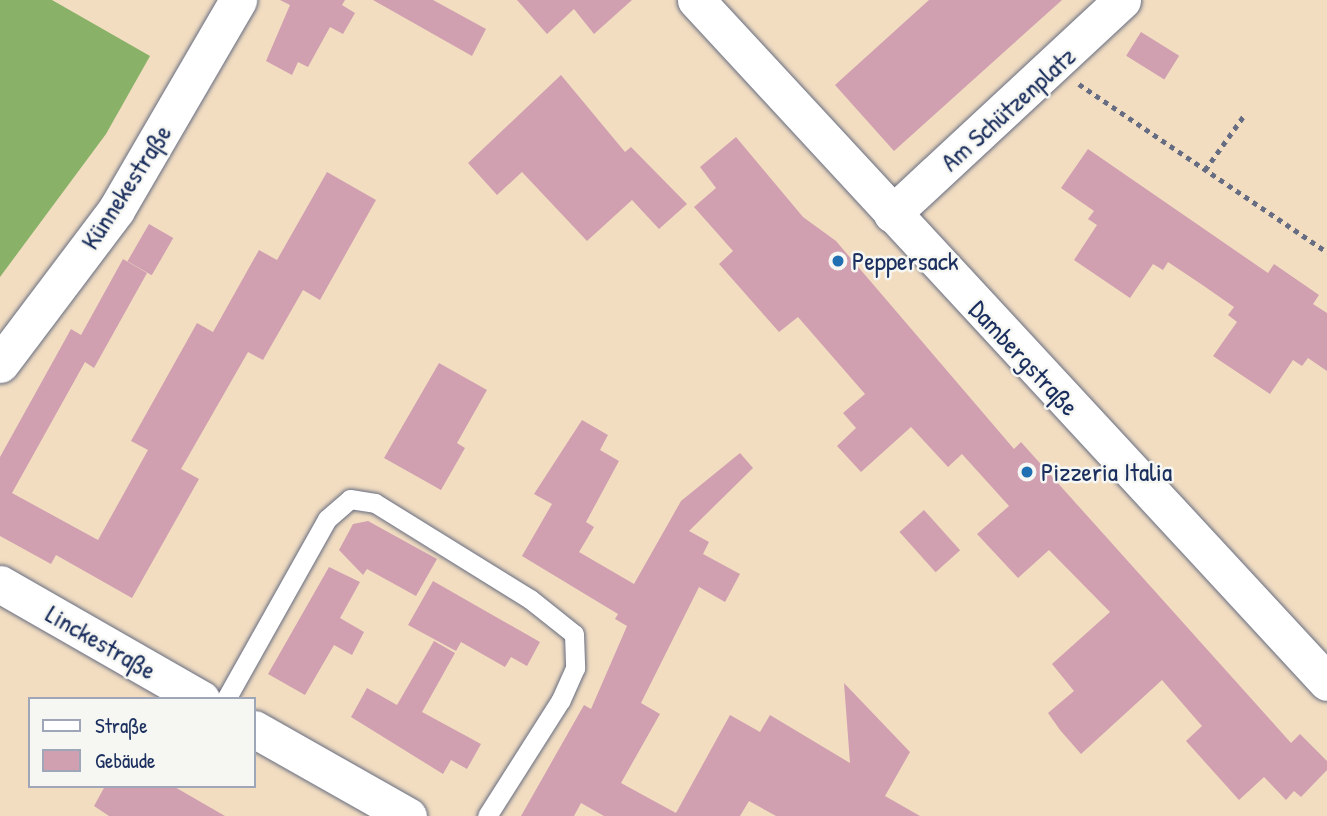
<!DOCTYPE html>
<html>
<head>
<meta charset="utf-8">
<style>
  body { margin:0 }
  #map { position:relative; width:1327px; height:816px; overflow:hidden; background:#f2ddc1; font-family:"Patrick Hand",sans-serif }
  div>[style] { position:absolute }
  .forest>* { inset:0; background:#89b168 }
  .building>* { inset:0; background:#d0a0b1; transform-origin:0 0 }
  .path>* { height:4.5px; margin-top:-2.25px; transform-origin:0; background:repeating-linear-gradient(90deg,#666c81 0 5px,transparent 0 10px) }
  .roads { filter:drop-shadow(0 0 2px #666c81) drop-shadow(0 0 2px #666c81) }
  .lane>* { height:19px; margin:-9.5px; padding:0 9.5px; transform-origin:9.5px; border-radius:9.5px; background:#fff }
  .street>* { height:37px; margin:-18.5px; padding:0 18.5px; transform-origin:18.5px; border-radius:18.5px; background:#fff }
  .dots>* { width:19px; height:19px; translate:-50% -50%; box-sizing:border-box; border:4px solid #f6f6f2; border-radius:50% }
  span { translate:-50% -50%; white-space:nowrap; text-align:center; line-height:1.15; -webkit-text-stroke:5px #f6f6f2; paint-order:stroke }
  .street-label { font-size:26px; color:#1b2f5e }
  .poi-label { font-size:26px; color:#1b2f5e }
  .left { translate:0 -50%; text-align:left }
  .legend { position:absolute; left:28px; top:697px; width:228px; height:91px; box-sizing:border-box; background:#f6f6f2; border:2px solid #9ea6b7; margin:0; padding:9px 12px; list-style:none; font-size:21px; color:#1b2f5e }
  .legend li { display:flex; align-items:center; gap:14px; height:35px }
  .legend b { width:35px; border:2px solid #9ea6b7 }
</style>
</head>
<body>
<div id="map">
  <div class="forest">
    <div style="clip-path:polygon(0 0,52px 0,150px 56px,106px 134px,0 277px)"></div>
  </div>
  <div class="building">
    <div style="clip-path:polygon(280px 0,345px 0,342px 5px,355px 13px,343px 34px,330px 27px,308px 67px,298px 62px,292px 75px,266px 61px,290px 5px)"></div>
    <div style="clip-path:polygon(373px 0,433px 0,486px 29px,472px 56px)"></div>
    <div style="clip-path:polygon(517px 0,632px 0,594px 34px,574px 9px,547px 34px)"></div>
    <div style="clip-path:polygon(929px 0,1062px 0,894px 151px,835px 85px)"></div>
    <div style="left:1141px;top:32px;width:45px;height:28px;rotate:32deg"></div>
    <div style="clip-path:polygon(561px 75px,625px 152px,631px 147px,687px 204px,659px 229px,632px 200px,587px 241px,522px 172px,497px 195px,468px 163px)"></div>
    <div style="clip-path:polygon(736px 137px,803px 217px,836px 241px,1014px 449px,1021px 442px,1291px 743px,1300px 734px,1327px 761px,1327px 770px,1301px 797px,1294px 791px,1286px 800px,1264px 777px,1239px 800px,1186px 741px,1202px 726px,1162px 680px,1081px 754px,1060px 730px,1048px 713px,1074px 691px,1052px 664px,1110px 612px,1049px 550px,1018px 578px,977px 534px,1009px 506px,962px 454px,948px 467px,911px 427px,861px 472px,837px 446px,856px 428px,843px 413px,865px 394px,798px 317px,779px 332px,719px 264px,733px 251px,694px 207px,716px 188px,700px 167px)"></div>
    <div style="clip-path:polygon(1088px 149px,1268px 273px,1274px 264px,1319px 295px,1313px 304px,1327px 313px,1327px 371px,1308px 358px,1302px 366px,1293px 360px,1270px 394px,1213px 356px,1237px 322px,1228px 315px,1234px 307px,1201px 284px,1168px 262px,1163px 270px,1153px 264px,1130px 298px,1074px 260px,1097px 225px,1088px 219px,1094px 211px,1061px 188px)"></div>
    <div style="clip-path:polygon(327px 172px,376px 200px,320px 300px,303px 290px,263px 360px,248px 352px,181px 469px,199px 479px,132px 598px,56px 555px,51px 564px,0 536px,0 457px,71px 329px,81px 335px,123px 259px,147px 273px,94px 368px,85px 362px,12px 493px,98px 540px,148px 450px,131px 441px,197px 323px,213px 332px,259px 250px,277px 260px)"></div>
    <div style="left:149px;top:224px;width:28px;height:43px;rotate:30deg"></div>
    <div style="clip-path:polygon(439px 363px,487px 390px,457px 443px,465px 448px,441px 490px,384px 458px)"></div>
    <div style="clip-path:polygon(582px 420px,608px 435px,600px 450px,619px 461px,586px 522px,594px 527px,579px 552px,634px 584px,681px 501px,740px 453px,753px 468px,689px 531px,709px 542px,703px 554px,740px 574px,725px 602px,699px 587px,641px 703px,660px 714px,621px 783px,676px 813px,730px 715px,760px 732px,770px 715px,850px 763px,844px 683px,910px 752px,885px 796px,920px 816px,776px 816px,749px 801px,740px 816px,604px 816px,581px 803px,574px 816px,521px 816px,584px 705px,591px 709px,627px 626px,615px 619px,618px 614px,522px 556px,552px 504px,534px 494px)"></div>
    <div style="left:924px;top:510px;width:54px;height:33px;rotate:48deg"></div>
    <div style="clip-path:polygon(368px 521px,437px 559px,416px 596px,367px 569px,363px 575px,339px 550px,353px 524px)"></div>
    <div style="clip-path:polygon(329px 567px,360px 582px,340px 618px,364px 632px,352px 655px,334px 645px,305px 695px,268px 674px)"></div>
    <div style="clip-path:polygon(433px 581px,540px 642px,527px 666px,511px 657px,505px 667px,461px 642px,456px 651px,408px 625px)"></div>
    <div style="clip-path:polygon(434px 641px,455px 653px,422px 712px,481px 744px,467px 769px,451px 760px,443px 774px,351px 717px,367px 688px,397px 705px)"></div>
    <div style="clip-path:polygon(105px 786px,173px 786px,225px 816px,109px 816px,94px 806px)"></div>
  </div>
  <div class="path">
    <div style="left:1079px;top:84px;width:300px;rotate:34.1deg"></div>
    <div style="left:1205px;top:170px;width:69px;rotate:-54.5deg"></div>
  </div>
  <div class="roads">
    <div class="lane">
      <div style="left:226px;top:699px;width:206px;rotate:-60.7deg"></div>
      <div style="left:327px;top:519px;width:30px;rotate:-41deg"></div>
      <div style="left:350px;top:499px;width:25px;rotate:9deg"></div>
      <div style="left:375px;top:503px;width:182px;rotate:31.8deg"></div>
      <div style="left:530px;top:599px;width:56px;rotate:38.5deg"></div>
      <div style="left:574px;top:634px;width:34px;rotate:88deg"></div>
      <div style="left:575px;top:668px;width:36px;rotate:114deg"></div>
      <div style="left:560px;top:701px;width:136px;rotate:122.4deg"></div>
    </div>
    <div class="street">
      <div style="left:696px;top:0;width:929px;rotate:47.22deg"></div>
      <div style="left:892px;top:214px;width:314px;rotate:-42.9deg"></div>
      <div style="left:0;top:364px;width:193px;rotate:-53deg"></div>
      <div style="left:116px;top:210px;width:243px;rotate:-59.8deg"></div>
      <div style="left:0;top:584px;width:232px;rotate:29.8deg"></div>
      <div style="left:254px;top:729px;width:177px;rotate:29.5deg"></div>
    </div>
  </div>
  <div class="dots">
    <div style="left:838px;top:261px;background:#1f6fb2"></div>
    <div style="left:1027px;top:472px;background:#1f6fb2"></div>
  </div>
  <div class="street-label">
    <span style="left:1008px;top:109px;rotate:-42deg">Am Schützenplatz</span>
    <span style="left:126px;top:187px;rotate:-57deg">Künnekestraße</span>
    <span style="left:1024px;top:358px;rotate:47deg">Dambergstraße</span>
    <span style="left:101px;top:642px;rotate:30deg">Linckestraße</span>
  </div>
  <div class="poi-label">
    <span class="left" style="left:852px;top:261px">Peppersack</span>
    <span class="left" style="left:1041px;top:472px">Pizzeria Italia</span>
  </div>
  <ul class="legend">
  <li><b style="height:9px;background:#fff"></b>Straße</li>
  <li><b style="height:19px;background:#d0a0b1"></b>Gebäude</li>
  </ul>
</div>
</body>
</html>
